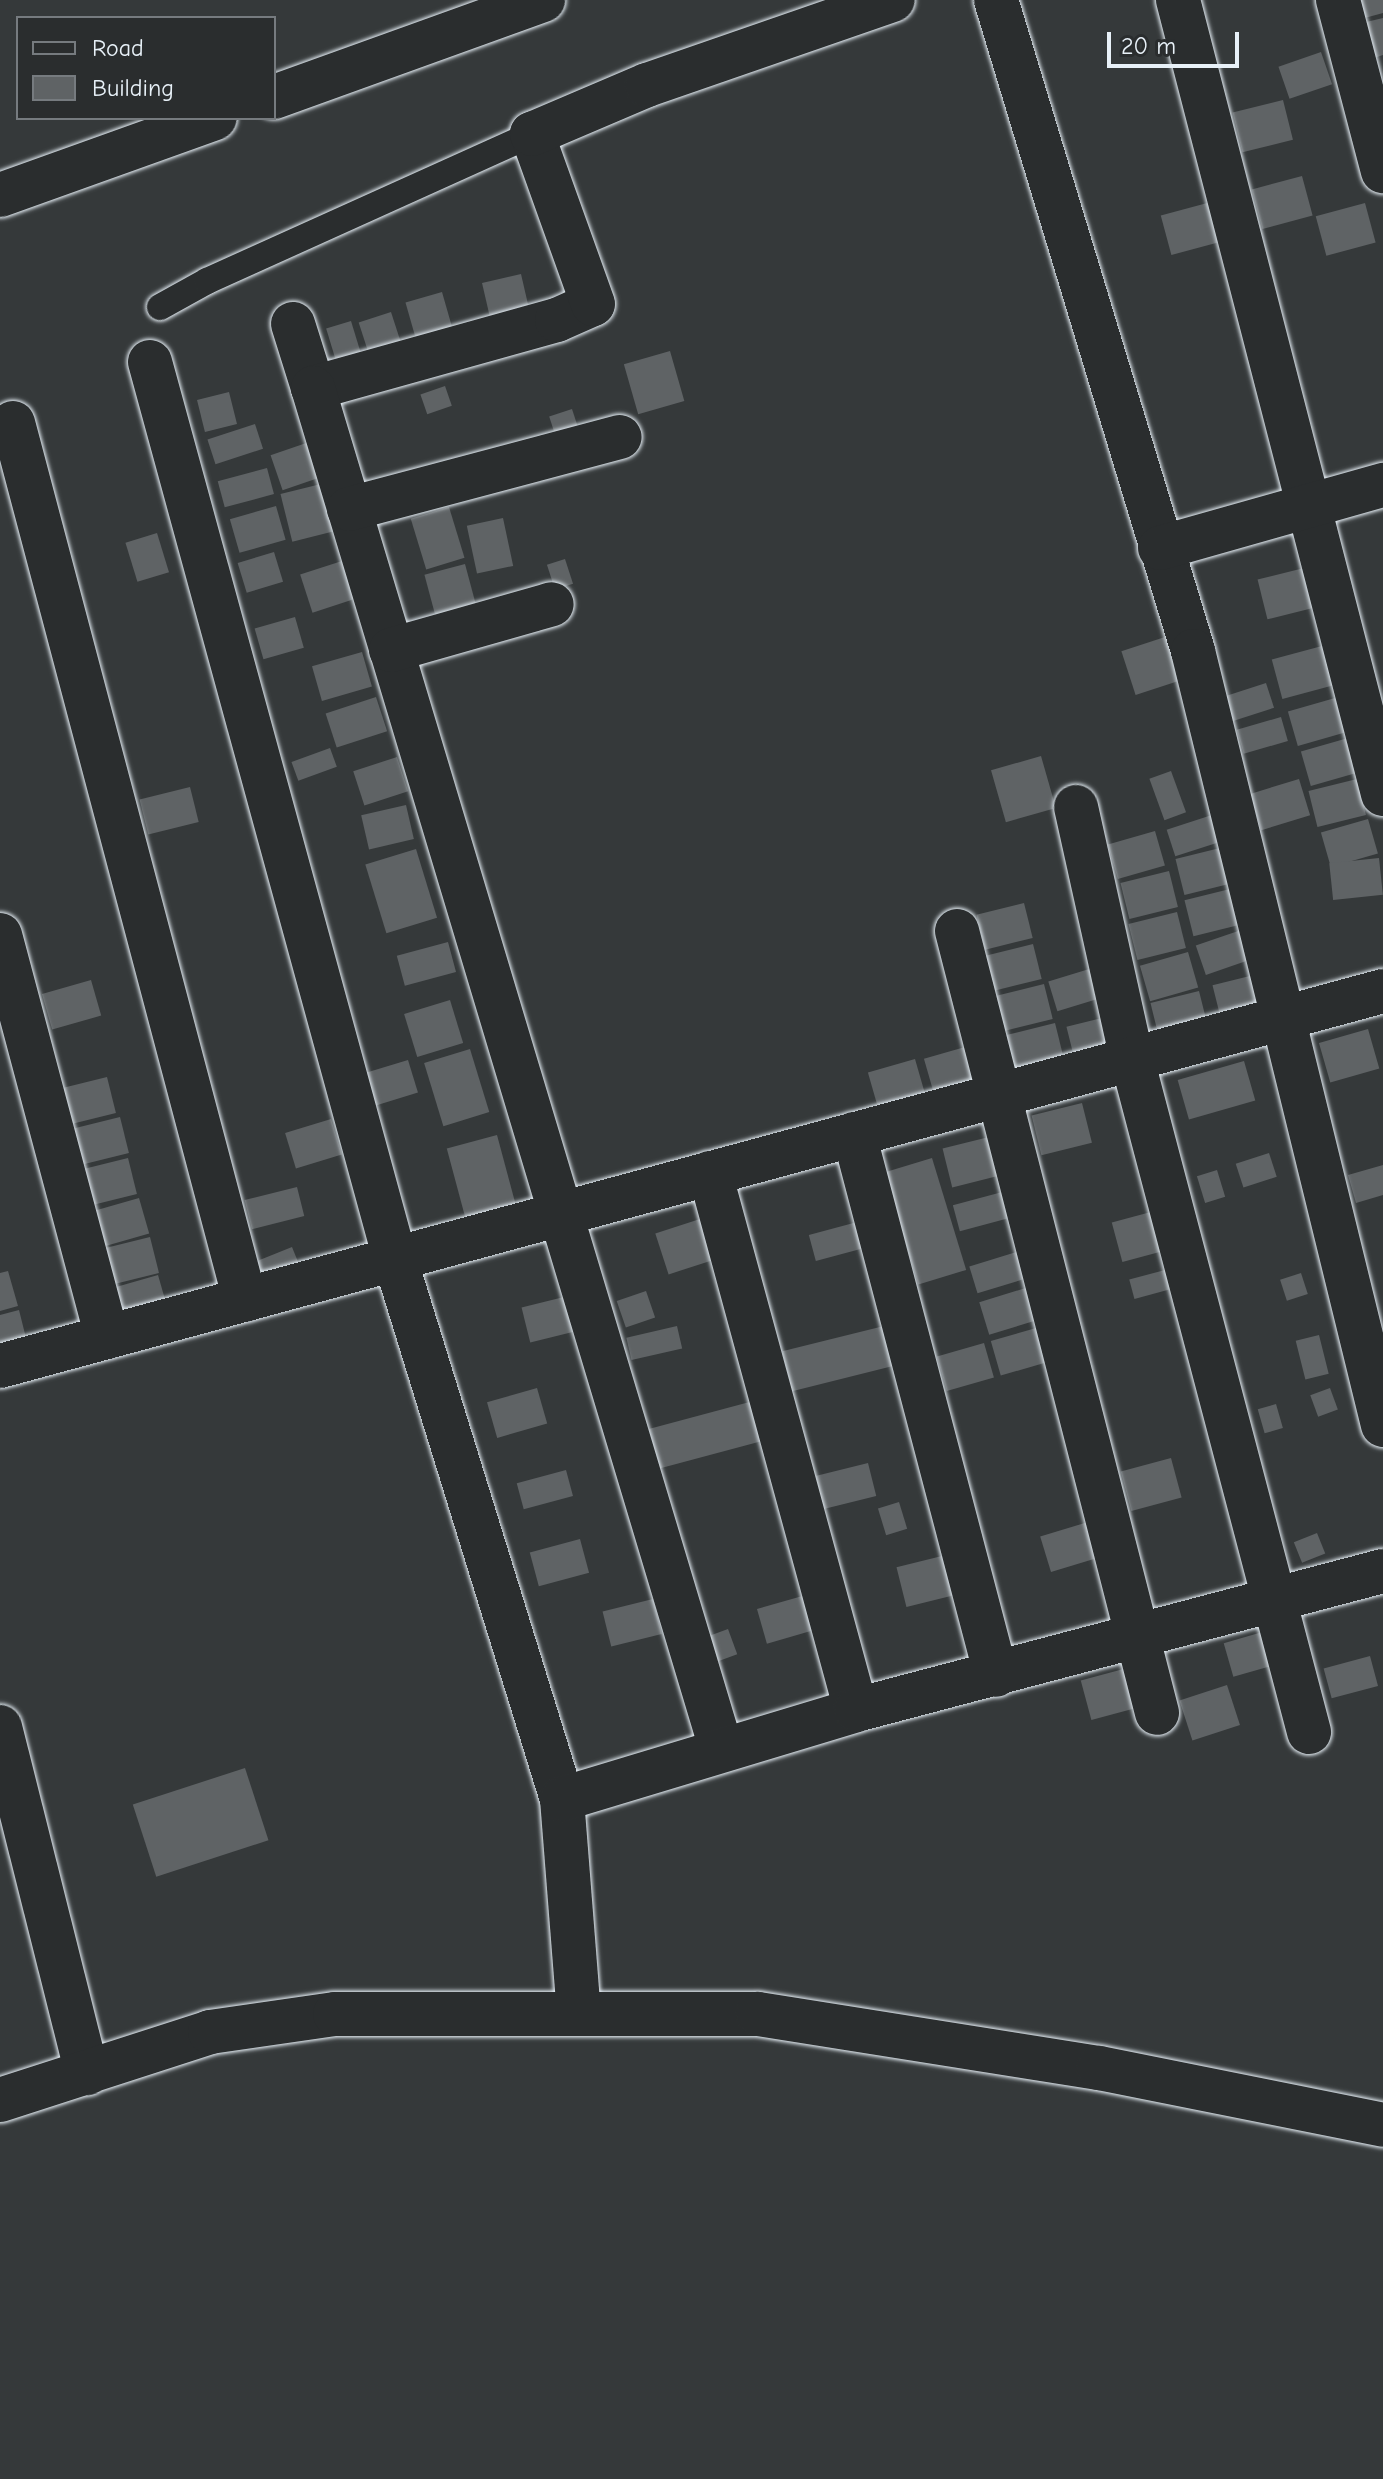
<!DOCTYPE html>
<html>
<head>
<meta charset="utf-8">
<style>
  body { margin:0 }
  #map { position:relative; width:1383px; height:2479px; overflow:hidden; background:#35393a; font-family:"Comic Neue",sans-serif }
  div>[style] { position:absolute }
  .building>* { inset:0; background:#5f6365; transform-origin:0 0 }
  .roads { filter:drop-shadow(0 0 2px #e8f1f8) drop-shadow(0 0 2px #e8f1f8) }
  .service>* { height:26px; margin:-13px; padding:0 13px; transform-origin:13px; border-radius:13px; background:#2a2d2e }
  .minor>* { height:44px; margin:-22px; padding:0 22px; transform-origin:22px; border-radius:22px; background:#2a2d2e }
  .secondary>* { height:44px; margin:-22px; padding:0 22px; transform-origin:22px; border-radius:22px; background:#2a2d2e }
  span { translate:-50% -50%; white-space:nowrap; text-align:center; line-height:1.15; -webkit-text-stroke:8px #2a2d2e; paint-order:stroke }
  .legend { position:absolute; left:16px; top:16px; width:260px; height:104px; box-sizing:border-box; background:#2a2d2e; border:2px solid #767b7f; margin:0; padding:10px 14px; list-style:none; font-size:24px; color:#e8f1f8 }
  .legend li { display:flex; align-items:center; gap:16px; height:40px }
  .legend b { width:40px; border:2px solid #767b7f }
  .scale { position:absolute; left:1107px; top:32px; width:132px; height:36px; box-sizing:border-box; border:4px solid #e8f1f8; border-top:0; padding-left:10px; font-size:24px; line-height:28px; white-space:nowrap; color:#e8f1f8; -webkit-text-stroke:6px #2a2d2e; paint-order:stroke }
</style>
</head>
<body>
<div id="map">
  <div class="building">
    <div style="clip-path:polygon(1356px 0,1383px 0,1383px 13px,1361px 19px)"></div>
    <div style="clip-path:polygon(1383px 18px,1383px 55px,1371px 59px,1362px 23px)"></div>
    <div style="left:1321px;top:52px;width:34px;height:45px;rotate:71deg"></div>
    <div style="left:1283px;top:100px;width:41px;height:52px;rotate:76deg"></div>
    <div style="left:1302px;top:176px;width:41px;height:52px;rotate:75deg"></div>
    <div style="left:1211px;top:202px;width:41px;height:52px;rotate:75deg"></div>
    <div style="left:1365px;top:203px;width:41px;height:51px;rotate:75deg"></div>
    <div style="left:521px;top:274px;width:47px;height:40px;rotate:77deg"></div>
    <div style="left:442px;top:292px;width:54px;height:38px;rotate:74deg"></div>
    <div style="left:391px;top:312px;width:43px;height:34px;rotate:72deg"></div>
    <div style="left:351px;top:321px;width:50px;height:26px;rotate:73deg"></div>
    <div style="left:670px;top:351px;width:52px;height:48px;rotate:74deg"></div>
    <div style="left:445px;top:386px;width:21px;height:26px;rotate:71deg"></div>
    <div style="left:229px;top:392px;width:33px;height:33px;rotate:76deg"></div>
    <div style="left:572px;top:409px;width:23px;height:24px;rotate:72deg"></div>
    <div style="left:255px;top:424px;width:26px;height:50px;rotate:72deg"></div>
    <div style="left:315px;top:440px;width:37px;height:47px;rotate:71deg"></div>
    <div style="left:267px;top:468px;width:27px;height:51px;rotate:75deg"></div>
    <div style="left:329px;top:482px;width:49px;height:50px;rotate:76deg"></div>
    <div style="left:276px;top:506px;width:35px;height:48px;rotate:74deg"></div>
    <div style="left:449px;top:507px;width:53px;height:40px;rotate:73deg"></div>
    <div style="left:503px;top:518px;width:49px;height:37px;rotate:78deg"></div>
    <div style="left:157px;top:533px;width:41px;height:33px;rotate:73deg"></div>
    <div style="left:274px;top:552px;width:31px;height:38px;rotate:73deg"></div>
    <div style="left:565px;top:559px;width:26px;height:19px;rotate:72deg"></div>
    <div style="left:342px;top:561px;width:40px;height:44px;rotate:72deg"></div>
    <div style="left:465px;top:564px;width:52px;height:42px;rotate:75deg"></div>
    <div style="left:1308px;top:567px;width:41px;height:52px;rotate:76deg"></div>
    <div style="left:295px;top:617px;width:32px;height:42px;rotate:74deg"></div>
    <div style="left:1168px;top:636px;width:46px;height:49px;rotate:72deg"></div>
    <div style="left:1322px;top:646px;width:41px;height:52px;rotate:75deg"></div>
    <div style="left:362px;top:652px;width:36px;height:52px;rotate:74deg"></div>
    <div style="left:1266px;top:683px;width:26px;height:43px;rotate:72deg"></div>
    <div style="left:376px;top:697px;width:36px;height:53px;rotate:72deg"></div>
    <div style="left:1335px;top:698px;width:36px;height:49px;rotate:74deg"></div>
    <div style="left:1281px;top:717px;width:25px;height:46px;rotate:74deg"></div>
    <div style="left:1348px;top:738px;width:36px;height:49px;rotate:74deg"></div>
    <div style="left:330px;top:748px;width:20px;height:41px;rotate:70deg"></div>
    <div style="left:1041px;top:756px;width:54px;height:52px;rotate:74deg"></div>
    <div style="left:397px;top:757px;width:36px;height:46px;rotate:72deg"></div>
    <div style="left:1171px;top:771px;width:44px;height:23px;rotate:70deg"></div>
    <div style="left:1299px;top:779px;width:38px;height:51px;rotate:73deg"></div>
    <div style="left:1357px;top:779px;width:37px;height:50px;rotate:76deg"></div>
    <div style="left:190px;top:787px;width:36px;height:52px;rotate:76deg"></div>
    <div style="left:406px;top:805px;width:35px;height:46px;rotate:77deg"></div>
    <div style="left:1218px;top:813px;width:28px;height:54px;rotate:72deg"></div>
    <div style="left:1368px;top:819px;width:36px;height:49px;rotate:74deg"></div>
    <div style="left:1155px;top:831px;width:36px;height:49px;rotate:74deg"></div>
    <div style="left:1224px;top:847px;width:37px;height:50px;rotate:76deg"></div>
    <div style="left:416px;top:849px;width:72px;height:53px;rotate:73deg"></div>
    <div style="left:1379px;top:858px;width:37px;height:50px;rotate:84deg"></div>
    <div style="left:1169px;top:871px;width:37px;height:50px;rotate:76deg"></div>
    <div style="left:1234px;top:888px;width:37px;height:51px;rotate:76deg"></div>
    <div style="left:1024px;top:903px;width:36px;height:49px;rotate:76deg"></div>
    <div style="left:1177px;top:912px;width:37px;height:50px;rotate:76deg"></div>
    <div style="left:1244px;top:929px;width:31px;height:51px;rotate:71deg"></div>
    <div style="left:448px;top:942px;width:31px;height:53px;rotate:75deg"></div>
    <div style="left:1033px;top:944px;width:36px;height:50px;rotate:76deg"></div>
    <div style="left:1188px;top:952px;width:37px;height:50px;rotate:74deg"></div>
    <div style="left:1099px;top:966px;width:31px;height:53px;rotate:73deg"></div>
    <div style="left:1262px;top:973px;width:37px;height:51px;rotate:76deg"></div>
    <div style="left:91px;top:980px;width:37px;height:51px;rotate:74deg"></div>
    <div style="left:1044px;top:984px;width:36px;height:50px;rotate:76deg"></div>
    <div style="left:1199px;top:991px;width:37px;height:50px;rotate:76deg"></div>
    <div style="left:450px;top:1000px;width:45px;height:48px;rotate:73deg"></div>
    <div style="left:1114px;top:1015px;width:36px;height:49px;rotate:76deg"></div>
    <div style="left:1055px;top:1023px;width:37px;height:51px;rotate:76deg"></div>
    <div style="left:1368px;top:1029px;width:41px;height:51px;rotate:74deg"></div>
    <div style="left:972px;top:1045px;width:37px;height:50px;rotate:74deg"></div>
    <div style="left:470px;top:1049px;width:66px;height:48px;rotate:73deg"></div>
    <div style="left:915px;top:1059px;width:36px;height:49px;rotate:74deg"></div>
    <div style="left:408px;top:1060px;width:34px;height:44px;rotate:73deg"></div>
    <div style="left:1244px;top:1061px;width:41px;height:69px;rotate:74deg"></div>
    <div style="left:107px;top:1077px;width:37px;height:49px;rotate:76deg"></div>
    <div style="left:1082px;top:1103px;width:41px;height:52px;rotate:76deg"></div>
    <div style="left:120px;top:1117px;width:37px;height:51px;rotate:76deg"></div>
    <div style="left:331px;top:1119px;width:37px;height:48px;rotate:73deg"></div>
    <div style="left:497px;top:1135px;width:86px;height:52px;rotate:75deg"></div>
    <div style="left:993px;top:1136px;width:40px;height:52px;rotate:76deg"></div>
    <div style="left:1269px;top:1153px;width:25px;height:35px;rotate:72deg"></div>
    <div style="left:128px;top:1158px;width:37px;height:51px;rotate:76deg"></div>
    <div style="left:932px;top:1158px;width:117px;height:50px;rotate:73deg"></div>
    <div style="clip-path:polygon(1383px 1165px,1383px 1195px,1356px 1203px,1348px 1175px)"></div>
    <div style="left:1217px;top:1170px;width:28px;height:21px;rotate:73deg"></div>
    <div style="left:297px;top:1187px;width:30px;height:54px;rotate:76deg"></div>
    <div style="left:1006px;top:1191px;width:27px;height:55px;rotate:75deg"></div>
    <div style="left:139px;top:1198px;width:37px;height:50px;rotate:74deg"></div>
    <div style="left:1162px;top:1209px;width:41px;height:52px;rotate:75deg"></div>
    <div style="left:700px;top:1219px;width:43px;height:47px;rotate:72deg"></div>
    <div style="left:861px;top:1221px;width:27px;height:54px;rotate:75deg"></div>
    <div style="left:150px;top:1237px;width:37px;height:51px;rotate:76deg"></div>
    <div style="left:292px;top:1247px;width:27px;height:39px;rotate:68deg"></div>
    <div style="left:1020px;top:1251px;width:28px;height:53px;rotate:73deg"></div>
    <div style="left:1165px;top:1270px;width:20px;height:37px;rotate:75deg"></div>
    <div style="clip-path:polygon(8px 1271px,18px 1306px,0 1311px,0 1273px)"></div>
    <div style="left:1301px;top:1273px;width:22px;height:22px;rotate:72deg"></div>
    <div style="left:158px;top:1275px;width:37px;height:50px;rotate:74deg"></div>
    <div style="left:1029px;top:1287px;width:34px;height:52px;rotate:73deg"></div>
    <div style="left:646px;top:1291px;width:28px;height:31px;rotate:71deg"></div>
    <div style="left:572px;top:1295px;width:36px;height:52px;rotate:76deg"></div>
    <div style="clip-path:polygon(19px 1310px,28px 1346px,0 1353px,0 1315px)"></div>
    <div style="left:888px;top:1325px;width:41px;height:109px;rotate:76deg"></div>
    <div style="left:677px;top:1326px;width:23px;height:52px;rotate:77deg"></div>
    <div style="left:1036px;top:1328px;width:36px;height:47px;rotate:74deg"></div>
    <div style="left:1319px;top:1335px;width:40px;height:24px;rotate:76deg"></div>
    <div style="left:984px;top:1343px;width:36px;height:49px;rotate:74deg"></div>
    <div style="left:537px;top:1388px;width:37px;height:52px;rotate:74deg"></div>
    <div style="left:1330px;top:1388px;width:23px;height:21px;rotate:70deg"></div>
    <div style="left:757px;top:1400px;width:41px;height:112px;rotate:75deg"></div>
    <div style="left:1276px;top:1404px;width:25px;height:19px;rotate:74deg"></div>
    <div style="left:1171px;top:1458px;width:41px;height:52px;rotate:75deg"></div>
    <div style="left:868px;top:1463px;width:34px;height:54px;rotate:76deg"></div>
    <div style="left:566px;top:1470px;width:27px;height:51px;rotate:75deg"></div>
    <div style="left:899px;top:1502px;width:28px;height:22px;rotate:73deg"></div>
    <div style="left:1088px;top:1522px;width:37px;height:50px;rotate:73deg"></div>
    <div style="left:1317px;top:1533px;width:22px;height:25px;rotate:68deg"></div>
    <div style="left:580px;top:1539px;width:35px;height:52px;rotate:75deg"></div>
    <div style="left:946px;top:1555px;width:41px;height:51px;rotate:76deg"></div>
    <div style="left:806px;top:1595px;width:36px;height:51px;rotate:74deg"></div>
    <div style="left:653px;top:1599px;width:36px;height:52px;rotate:76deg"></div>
    <div style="left:728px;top:1629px;width:27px;height:24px;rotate:70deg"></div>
    <div style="left:1266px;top:1631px;width:35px;height:44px;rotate:74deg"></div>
    <div style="left:1370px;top:1656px;width:31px;height:48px;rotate:75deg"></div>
    <div style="left:1131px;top:1667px;width:41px;height:52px;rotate:75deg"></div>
    <div style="left:1227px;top:1685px;width:42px;height:50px;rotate:72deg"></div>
    <div style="left:245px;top:1768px;width:76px;height:118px;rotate:72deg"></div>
  </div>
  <div class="roads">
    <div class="service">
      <div style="left:160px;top:307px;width:54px;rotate:-29deg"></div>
      <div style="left:207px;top:281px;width:357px;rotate:-24.3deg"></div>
    </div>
    <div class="minor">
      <div style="left:996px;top:0;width:680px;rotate:73.16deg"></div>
      <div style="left:1193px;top:651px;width:797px;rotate:76.21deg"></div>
      <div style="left:1178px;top:0;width:820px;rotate:75.52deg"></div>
      <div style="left:1338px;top:0;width:177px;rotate:75.3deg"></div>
      <div style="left:293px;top:324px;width:67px;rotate:72.6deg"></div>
      <div style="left:313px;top:388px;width:253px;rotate:-15.6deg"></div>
      <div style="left:557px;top:320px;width:39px;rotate:-24deg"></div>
      <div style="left:593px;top:304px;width:181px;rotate:-109.7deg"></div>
      <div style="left:532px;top:134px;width:125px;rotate:-23.1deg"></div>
      <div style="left:647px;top:85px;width:260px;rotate:-19.1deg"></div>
      <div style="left:150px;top:362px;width:930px;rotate:74.72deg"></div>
      <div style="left:395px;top:1259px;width:565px;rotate:72.82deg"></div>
      <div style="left:562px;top:1799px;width:215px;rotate:85.5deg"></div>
      <div style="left:313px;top:388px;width:1420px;rotate:73.3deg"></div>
      <div style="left:13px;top:423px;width:907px;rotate:75.18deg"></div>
      <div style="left:349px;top:509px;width:280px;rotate:-14.9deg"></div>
      <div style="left:1160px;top:548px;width:232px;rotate:-15.8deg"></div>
      <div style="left:391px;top:650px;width:167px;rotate:-15.9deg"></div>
      <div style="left:1076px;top:807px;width:258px;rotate:77.5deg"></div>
      <div style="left:1132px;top:1059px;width:696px;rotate:75.26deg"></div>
      <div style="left:957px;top:931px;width:807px;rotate:75.65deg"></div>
      <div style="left:0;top:935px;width:416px;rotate:75.1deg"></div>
      <div style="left:854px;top:1134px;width:559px;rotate:75.29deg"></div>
      <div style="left:710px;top:1173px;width:556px;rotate:74.79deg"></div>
      <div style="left:0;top:1366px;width:1433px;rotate:-15.17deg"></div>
      <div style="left:0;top:1727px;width:357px;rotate:75.9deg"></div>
      <div style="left:562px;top:1799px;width:307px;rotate:-16.8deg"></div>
      <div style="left:856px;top:1710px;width:545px;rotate:-14.78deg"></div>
      <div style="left:0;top:2100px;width:221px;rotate:-17.9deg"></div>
      <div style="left:210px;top:2032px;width:126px;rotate:-8.2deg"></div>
      <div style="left:335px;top:2014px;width:423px"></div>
      <div style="left:758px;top:2014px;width:345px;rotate:9deg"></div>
      <div style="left:1099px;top:2068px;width:290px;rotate:11.3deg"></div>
    </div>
    <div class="secondary">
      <div style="left:274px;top:97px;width:286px;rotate:-19.8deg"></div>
      <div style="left:0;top:195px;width:228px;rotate:-19.7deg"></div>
    </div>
  </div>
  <ul class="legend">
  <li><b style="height:10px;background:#2a2d2e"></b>Road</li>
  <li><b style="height:22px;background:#5f6365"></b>Building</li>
  </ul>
  <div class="scale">20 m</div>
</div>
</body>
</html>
